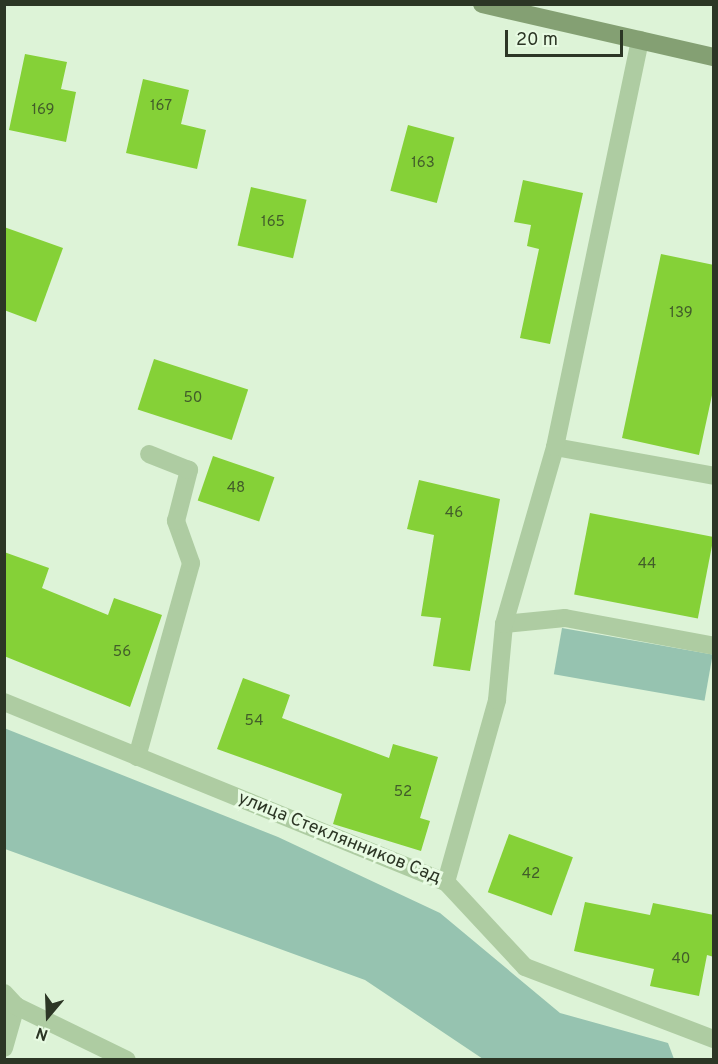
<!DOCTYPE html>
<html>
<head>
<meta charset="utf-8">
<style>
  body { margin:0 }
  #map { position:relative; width:718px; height:1064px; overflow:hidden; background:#ddf3d7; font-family:Overpass,sans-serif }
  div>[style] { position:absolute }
  .green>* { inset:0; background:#96c3b0; transform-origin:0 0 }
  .building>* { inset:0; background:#85d137; transform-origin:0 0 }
  .lane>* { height:18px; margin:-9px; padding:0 9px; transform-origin:9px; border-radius:9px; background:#aecca2 }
  .street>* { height:18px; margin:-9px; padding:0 9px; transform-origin:9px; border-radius:9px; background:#aecca2 }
  .secondary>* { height:18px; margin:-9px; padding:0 9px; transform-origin:9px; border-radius:9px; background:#84a073 }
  span { translate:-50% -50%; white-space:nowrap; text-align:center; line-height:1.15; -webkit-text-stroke:6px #e8fbe3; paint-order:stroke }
  .number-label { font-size:15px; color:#425d2a }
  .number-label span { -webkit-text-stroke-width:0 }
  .street-label { font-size:18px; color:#2c3625 }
  .frame { position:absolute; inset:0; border:6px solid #2c3625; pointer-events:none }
  .north { position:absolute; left:18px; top:986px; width:60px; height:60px; -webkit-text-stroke:4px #e8fbe3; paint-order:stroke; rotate:199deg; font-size:16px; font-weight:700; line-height:24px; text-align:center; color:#2c3625 }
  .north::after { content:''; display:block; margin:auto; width:21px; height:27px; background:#2c3625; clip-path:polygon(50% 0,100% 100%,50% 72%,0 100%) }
  .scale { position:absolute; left:505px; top:30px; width:118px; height:27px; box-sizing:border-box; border:3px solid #2c3625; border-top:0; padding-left:8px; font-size:18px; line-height:21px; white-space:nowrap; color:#2c3625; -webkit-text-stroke:4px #e8fbe3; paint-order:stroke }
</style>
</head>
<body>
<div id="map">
  <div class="green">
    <div style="left:562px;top:628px;width:153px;height:47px;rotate:10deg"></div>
    <div style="clip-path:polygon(4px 728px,278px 837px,440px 913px,560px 1013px,668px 1043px,674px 1059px,483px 1059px,365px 980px,5px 849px)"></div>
  </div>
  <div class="building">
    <div style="clip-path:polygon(25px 54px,67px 62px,61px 89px,76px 92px,66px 142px,9px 130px)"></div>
    <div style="clip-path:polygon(143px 79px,189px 90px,181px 124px,206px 130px,197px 169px,126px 153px)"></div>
    <div style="left:408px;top:125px;width:48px;height:68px;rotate:15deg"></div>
    <div style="clip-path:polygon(523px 180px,583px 193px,550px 344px,520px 338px,539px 249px,527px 246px,531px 225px,514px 222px)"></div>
    <div style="left:251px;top:187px;width:57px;height:60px;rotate:13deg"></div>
    <div style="clip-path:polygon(4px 227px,63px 248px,36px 322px,4px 310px)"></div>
    <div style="clip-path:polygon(661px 254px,714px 265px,714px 386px,699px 455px,622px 438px)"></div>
    <div style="left:154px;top:359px;width:99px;height:53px;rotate:18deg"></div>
    <div style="left:213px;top:456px;width:65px;height:47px;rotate:19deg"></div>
    <div style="clip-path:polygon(419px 480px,500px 499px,470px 671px,433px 666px,441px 618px,421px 616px,434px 535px,407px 529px)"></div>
    <div style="left:590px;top:513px;width:126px;height:83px;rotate:11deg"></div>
    <div style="clip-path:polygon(4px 552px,49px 568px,42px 588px,108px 615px,114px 598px,162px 615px,130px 707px,4px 656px)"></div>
    <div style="clip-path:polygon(243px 678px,290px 695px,282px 718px,389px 758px,393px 744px,438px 757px,420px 818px,430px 821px,421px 851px,333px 824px,342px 794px,217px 749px)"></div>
    <div style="left:509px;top:834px;width:68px;height:62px;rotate:20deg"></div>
    <div style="clip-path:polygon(585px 902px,650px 915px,653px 903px,714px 915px,714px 957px,707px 955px,699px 996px,650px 986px,654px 969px,574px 951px)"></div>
  </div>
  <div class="lane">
    <div style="left:555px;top:447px;width:162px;rotate:10.3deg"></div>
    <div style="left:504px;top:624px;width:61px;rotate:-5.6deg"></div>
    <div style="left:565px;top:618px;width:152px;rotate:10.6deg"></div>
    <div style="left:137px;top:757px;width:201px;rotate:-74.4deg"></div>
    <div style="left:191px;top:563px;width:45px;rotate:-109.7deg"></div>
    <div style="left:176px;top:521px;width:53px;rotate:-75.7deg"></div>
    <div style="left:189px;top:470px;width:43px;rotate:-158.2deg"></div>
    <div style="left:446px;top:882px;width:189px;rotate:-74.3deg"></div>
    <div style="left:497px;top:700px;width:76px;rotate:-84.7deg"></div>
    <div style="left:504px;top:624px;width:184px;rotate:-73.9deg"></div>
    <div style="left:555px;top:447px;width:416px;rotate:-78.2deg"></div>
    <div style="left:4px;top:1048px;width:44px;rotate:-74.1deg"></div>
  </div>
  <div class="street">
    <div style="left:4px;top:702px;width:477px;rotate:22.2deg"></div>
    <div style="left:446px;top:882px;width:116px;rotate:47.1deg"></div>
    <div style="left:525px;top:967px;width:202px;rotate:20.9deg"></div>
    <div style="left:4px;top:993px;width:18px;rotate:47deg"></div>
    <div style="left:16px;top:1006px;width:123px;rotate:25.9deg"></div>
  </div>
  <div class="secondary">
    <div style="left:482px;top:4px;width:238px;rotate:12.9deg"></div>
  </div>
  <div class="number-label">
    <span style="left:161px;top:107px">167</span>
    <span style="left:43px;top:111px">169</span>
    <span style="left:423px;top:164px">163</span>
    <span style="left:273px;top:223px">165</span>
    <span style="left:681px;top:314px">139</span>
    <span style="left:193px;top:399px">50</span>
    <span style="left:236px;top:489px">48</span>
    <span style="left:454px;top:514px">46</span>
    <span style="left:647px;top:565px">44</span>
    <span style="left:122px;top:653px">56</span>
    <span style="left:254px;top:722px">54</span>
    <span style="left:403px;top:793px">52</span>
    <span style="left:531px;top:875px">42</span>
    <span style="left:681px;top:960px">40</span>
  </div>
  <div class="street-label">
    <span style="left:339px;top:839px;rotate:22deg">улица Стеклянников Сад</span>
  </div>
  <div class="frame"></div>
  <div class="north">N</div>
  <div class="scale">20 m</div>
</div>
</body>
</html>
